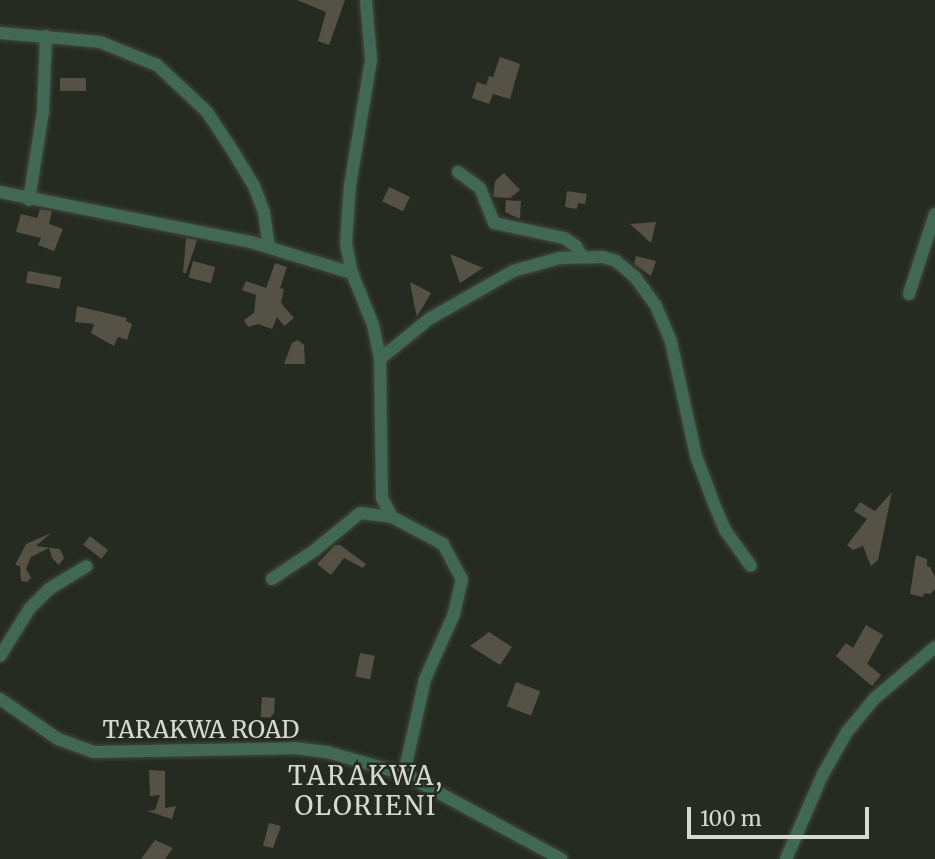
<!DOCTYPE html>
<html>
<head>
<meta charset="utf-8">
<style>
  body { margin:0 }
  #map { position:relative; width:935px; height:859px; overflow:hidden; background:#262b21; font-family:Merriweather,serif }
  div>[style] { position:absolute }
  .building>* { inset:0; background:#555145; transform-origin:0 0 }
  .roads { filter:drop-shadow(0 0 2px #42473d) drop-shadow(0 0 2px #42473d) }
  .minor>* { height:12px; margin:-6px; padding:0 6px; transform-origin:6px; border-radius:6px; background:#406854 }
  span { translate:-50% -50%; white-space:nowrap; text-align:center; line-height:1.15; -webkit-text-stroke:5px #262b21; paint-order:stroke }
  .street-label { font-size:24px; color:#d6d9d2 }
  .neighbourhood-label { font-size:26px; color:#d4dacd; letter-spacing:2px }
  .scale { position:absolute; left:687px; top:807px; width:182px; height:32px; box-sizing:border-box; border:4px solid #d6d9d2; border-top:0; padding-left:9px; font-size:21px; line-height:24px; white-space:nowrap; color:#d6d9d2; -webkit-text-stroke:5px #262b21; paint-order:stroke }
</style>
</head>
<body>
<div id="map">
  <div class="building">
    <div style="clip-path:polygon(297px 0,345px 0,329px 45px,318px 41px,326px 12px)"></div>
    <div style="clip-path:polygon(500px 57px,520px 64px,510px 99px,493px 94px,489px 104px,472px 98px,477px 82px,486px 85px,489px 76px,493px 77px)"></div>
    <div style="left:60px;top:78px;width:26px;height:13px"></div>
    <div style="clip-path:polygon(504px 173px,520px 190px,510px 198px,493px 197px,495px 181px)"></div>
    <div style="left:389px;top:187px;width:23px;height:16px;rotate:25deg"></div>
    <div style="clip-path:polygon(567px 191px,587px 194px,585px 204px,578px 203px,577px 209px,565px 207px)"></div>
    <div style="clip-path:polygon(506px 200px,521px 201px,520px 219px,505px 212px)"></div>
    <div style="clip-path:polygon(40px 209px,52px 211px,49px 224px,63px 229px,54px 251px,38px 245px,41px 238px,16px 232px,21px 214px,37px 218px)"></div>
    <div style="clip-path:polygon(656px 222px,651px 243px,630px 224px)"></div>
    <div style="clip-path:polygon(186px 238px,197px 240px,186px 273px,183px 273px)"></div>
    <div style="clip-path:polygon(450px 254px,462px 259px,483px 268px,460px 283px)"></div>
    <div style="clip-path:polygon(636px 256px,656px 261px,651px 276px,634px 264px)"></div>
    <div style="left:193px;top:261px;width:23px;height:17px;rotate:15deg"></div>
    <div style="clip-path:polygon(275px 263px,287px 267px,280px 288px,284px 289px,281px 303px,294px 318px,284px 326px,277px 317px,272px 329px,258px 324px,248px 327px,244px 320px,254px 313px,256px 295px,242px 290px,246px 281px,266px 288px)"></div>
    <div style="left:28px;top:271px;width:34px;height:12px;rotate:10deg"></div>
    <div style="clip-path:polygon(410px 282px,431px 293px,417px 317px,414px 304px)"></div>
    <div style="clip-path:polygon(77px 306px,127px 318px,126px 321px,132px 324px,127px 340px,118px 337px,114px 346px,91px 333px,94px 324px,75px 322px)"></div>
    <div style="clip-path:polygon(298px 340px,304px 345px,305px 364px,284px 364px,292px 343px)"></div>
    <div style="clip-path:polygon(892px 492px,878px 560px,871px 566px,863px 546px,853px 550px,847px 545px,867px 519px,854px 511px,860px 502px,875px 511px)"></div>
    <div style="clip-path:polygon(51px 533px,36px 546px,60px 549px,64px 558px,59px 565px,52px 558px,49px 548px,31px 557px,26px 569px,31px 578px,27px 582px,21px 581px,20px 566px,15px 565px,26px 544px)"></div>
    <div style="left:90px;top:536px;width:23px;height:11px;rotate:38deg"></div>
    <div style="clip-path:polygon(335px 545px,340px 545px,366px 564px,363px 568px,344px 558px,331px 575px,317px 564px)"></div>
    <div style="clip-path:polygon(916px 555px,927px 559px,927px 566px,930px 567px,935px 577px,935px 589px,930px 594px,924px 593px,923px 597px,910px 594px)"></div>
    <div style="clip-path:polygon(866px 625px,883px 635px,867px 664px,881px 675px,872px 686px,836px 656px,846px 643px,853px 648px)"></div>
    <div style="clip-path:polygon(489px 632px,512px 647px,500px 665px,470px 646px)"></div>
    <div style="left:360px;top:653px;width:15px;height:24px;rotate:11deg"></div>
    <div style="left:516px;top:682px;width:26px;height:26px;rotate:21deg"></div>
    <div style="left:262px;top:697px;width:13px;height:20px;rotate:4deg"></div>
    <div style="clip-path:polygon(149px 770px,165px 771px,165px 808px,176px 806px,172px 819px,147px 811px,155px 810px,160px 795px,150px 796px)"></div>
    <div style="clip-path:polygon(269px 823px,281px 826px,273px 848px,263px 846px)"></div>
    <div style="clip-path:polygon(155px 840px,173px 848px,165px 859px,141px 859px)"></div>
  </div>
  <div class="roads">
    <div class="minor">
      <div style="left:366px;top:0;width:60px;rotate:85.2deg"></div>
      <div style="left:371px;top:60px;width:127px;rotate:99.5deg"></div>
      <div style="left:350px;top:185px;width:58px;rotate:93.9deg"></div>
      <div style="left:346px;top:243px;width:31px;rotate:79deg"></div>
      <div style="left:352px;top:273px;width:56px;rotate:68deg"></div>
      <div style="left:373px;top:325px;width:35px;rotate:78deg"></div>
      <div style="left:380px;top:359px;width:139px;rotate:89.2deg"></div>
      <div style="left:382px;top:498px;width:21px;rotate:62deg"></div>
      <div style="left:392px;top:517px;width:58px;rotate:27.9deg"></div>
      <div style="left:443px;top:544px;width:40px;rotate:62deg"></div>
      <div style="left:462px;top:579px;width:36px;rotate:103deg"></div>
      <div style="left:454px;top:614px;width:71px;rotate:114deg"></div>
      <div style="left:425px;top:679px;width:97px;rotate:102.5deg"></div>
      <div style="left:0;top:33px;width:100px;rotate:5.1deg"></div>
      <div style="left:100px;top:42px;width:61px;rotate:22deg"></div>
      <div style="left:157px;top:65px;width:69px;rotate:43.2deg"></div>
      <div style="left:207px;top:112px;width:43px;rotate:56.3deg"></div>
      <div style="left:231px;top:148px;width:44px;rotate:58.8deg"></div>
      <div style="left:254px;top:186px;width:28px;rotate:69deg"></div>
      <div style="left:264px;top:212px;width:35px;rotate:82deg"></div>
      <div style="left:458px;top:172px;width:27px;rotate:36deg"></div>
      <div style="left:480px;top:188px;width:38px;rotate:68deg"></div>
      <div style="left:494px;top:223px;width:72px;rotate:12.1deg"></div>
      <div style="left:564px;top:238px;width:14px;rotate:34deg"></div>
      <div style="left:576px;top:246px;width:13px;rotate:61deg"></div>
      <div style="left:0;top:192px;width:256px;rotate:11.3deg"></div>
      <div style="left:251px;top:242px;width:106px;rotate:17.1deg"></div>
      <div style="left:29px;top:200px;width:89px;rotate:-81deg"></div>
      <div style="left:43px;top:112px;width:76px;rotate:-87.7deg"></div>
      <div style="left:909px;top:294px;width:84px;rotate:-72deg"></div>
      <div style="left:380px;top:359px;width:63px;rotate:-39.2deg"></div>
      <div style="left:429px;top:319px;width:97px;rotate:-29.7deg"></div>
      <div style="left:513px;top:271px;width:49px;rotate:-15.5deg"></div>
      <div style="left:560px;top:258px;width:43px;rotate:-1.3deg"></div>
      <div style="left:603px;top:257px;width:14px;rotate:17deg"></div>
      <div style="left:616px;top:261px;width:25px;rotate:40deg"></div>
      <div style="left:635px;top:277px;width:36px;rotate:54deg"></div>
      <div style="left:656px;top:306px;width:39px;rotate:67deg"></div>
      <div style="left:671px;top:342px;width:117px;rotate:77.6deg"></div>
      <div style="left:696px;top:456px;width:51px;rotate:69.4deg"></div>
      <div style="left:714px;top:504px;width:28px;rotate:67deg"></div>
      <div style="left:725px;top:530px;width:44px;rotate:54.2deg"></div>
      <div style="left:272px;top:579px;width:52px;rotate:-34deg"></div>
      <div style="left:315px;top:550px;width:58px;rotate:-39.4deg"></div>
      <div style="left:360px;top:513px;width:32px;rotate:7deg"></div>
      <div style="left:0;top:656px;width:57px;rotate:-58deg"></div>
      <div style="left:30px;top:608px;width:27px;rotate:-45deg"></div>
      <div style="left:49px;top:589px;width:44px;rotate:-31.2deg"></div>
      <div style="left:0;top:699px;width:70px;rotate:34.6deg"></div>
      <div style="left:58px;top:739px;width:37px;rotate:20deg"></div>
      <div style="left:93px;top:752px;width:201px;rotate:-1.1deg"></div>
      <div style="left:294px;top:748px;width:33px;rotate:7deg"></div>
      <div style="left:327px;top:752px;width:80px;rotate:15.9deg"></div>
      <div style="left:404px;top:774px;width:179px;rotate:28.4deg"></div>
      <div style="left:786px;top:859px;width:93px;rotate:-66.5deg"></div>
      <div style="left:823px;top:774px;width:48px;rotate:-60.3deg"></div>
      <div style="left:847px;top:732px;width:43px;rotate:-50.7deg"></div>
      <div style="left:874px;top:699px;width:80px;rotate:-40.4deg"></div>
    </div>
  </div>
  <div class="street-label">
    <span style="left:201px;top:730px">TARAKWA ROAD</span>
  </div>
  <div class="neighbourhood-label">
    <span style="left:366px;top:791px">TARAKWA,<br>OLORIENI</span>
  </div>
  <div class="scale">100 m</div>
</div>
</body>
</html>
